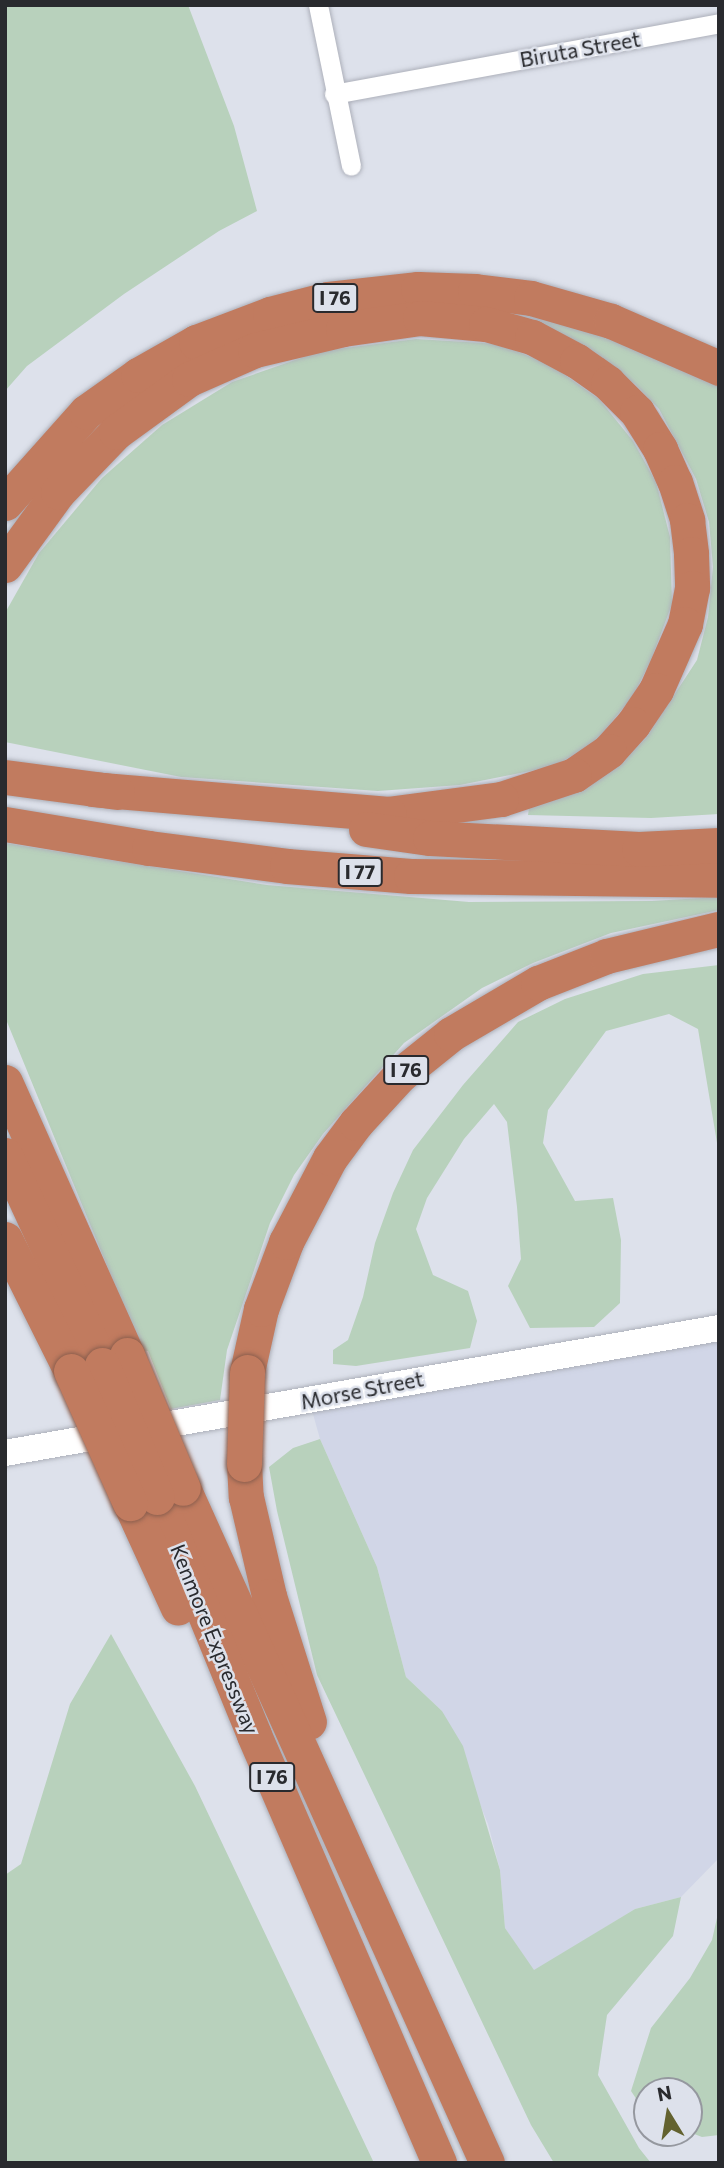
<!DOCTYPE html>
<html>
<head>
<meta charset="utf-8">
<style>
  body { margin:0 }
  #map { position:relative; width:724px; height:2168px; overflow:hidden; background:#dde1eb; font-family:Commissioner,sans-serif }
  div>[style] { position:absolute }
  .built>* { inset:0; background:#d1d6e7 }
  .green>* { inset:0; background:#b8d1bc }
  .roads { filter:drop-shadow(0 0 2px #adb0ba) drop-shadow(0 0 2px #adb0ba) }
  .street>* { height:19px; margin:-9.5px; padding:0 9.5px; transform-origin:9.5px; border-radius:9.5px; background:#fff }
  .secondary>* { height:26px; margin:-13px; padding:0 13px; transform-origin:13px; border-radius:13px; background:#fff }
  .highway>* { height:35px; margin:-17.5px; padding:0 17.5px; transform-origin:17.5px; border-radius:17.5px; background:#c17b5f }
  .bridges { filter:drop-shadow(0 0 2px #8c5f4e) drop-shadow(0 0 2px #8c5f4e) }
  .highway-bridge>* { height:35px; margin:-17.5px; padding:0 17.5px; transform-origin:17.5px; border-radius:17.5px; background:#c17b5f }
  span { translate:-50% -50%; white-space:nowrap; text-align:center; line-height:1.15; -webkit-text-stroke:5px #dde1eb; paint-order:stroke }
  .shield-label span { padding:2px 5px; background:#dde1eb; border:2px solid; border-radius:5px; -webkit-text-stroke-width:0 }
  .shield-label { font-size:19px; color:#292a2e; font-weight:700 }
  .street-label { font-size:21px; color:#292a2e }
  .frame { position:absolute; inset:0; border:7px solid #292a2e; pointer-events:none }
  .north { position:absolute; left:633px; top:2077px; width:70px; height:70px; box-sizing:border-box; background:#dde1eb; border:2px solid #95989f; border-radius:50%; rotate:349deg; font-size:19px; font-weight:700; line-height:28px; text-align:center; color:#292a2e }
  .north::after { content:''; display:block; margin:auto; width:24px; height:32px; background:#63622f; clip-path:polygon(50% 0,100% 100%,50% 72%,0 100%) }
</style>
</head>
<body>
<div id="map">
  <div class="built">
    <div style="clip-path:polygon(719px 1341px,719px 1858px,681px 1897px,635px 1909px,534px 1971px,505px 1928px,500px 1870px,488px 1824px,442px 1711px,406px 1677px,377px 1567px,320px 1439px,311px 1407px)"></div>
  </div>
  <div class="green">
    <div style="clip-path:polygon(5px 5px,188px 5px,234px 126px,257px 211px,219px 231px,124px 294px,27px 366px,5px 391px)"></div>
    <div style="clip-path:polygon(519px 311px,581px 326px,719px 385px,719px 814px,651px 818px,528px 815px,529px 808px,561px 797px,611px 771px,646px 738px,697px 660px,708px 617px,713px 567px,709px 522px,696px 479px,659px 409px,635px 384px,610px 365px)"></div>
    <div style="clip-path:polygon(416px 339px,499px 344px,551px 365px,599px 399px,633px 441px,656px 482px,670px 537px,672px 604px,651px 660px,633px 696px,596px 741px,555px 766px,460px 785px,378px 791px,181px 777px,5px 742px,5px 613px,39px 553px,102px 478px,162px 425px,232px 382px,321px 351px)"></div>
    <div style="clip-path:polygon(5px 843px,267px 885px,469px 902px,652px 901px,719px 897px,719px 910px,611px 933px,533px 963px,482px 988px,404px 1043px,323px 1134px,294px 1175px,270px 1223px,227px 1350px,220px 1400px,171px 1409px,148px 1351px,142px 1351px,5px 1017px)"></div>
    <div style="clip-path:polygon(719px 965px,719px 1155px,698px 1029px,669px 1014px,606px 1031px,548px 1110px,543px 1143px,575px 1201px,613px 1198px,621px 1240px,620px 1303px,594px 1327px,530px 1328px,508px 1286px,521px 1259px,517px 1207px,507px 1122px,494px 1104px,464px 1139px,427px 1198px,416px 1229px,433px 1275px,468px 1291px,477px 1321px,470px 1348px,356px 1366px,333px 1364px,333px 1350px,348px 1340px,363px 1297px,375px 1243px,393px 1193px,413px 1150px,463px 1085px,518px 1022px,565px 999px,643px 974px)"></div>
    <div style="clip-path:polygon(320px 1439px,377px 1567px,406px 1677px,442px 1711px,463px 1746px,500px 1870px,505px 1928px,534px 1970px,635px 1909px,681px 1897px,673px 1936px,607px 2015px,598px 2075px,639px 2148px,651px 2163px,554px 2163px,531px 2125px,317px 1675px,277px 1511px,269px 1467px,293px 1448px)"></div>
    <div style="clip-path:polygon(111px 1634px,195px 1786px,374px 2163px,5px 2163px,5px 1875px,21px 1864px,70px 1704px)"></div>
    <div style="clip-path:polygon(719px 1909px,719px 2135px,702px 2137px,689px 2132px,689px 2091px,647px 2091px,647px 2115px,631px 2091px,651px 2028px,690px 1978px,712px 1940px)"></div>
  </div>
  <div class="roads">
    <div class="street">
      <div style="left:318px;top:5px;width:164px;rotate:78.4deg"></div>
      <div style="left:334px;top:94px;width:391px;rotate:-10.4deg"></div>
    </div>
    <div class="secondary">
      <div style="left:5px;top:1453px;width:725px;rotate:-9.93deg"></div>
    </div>
    <div class="highway">
      <div style="left:5px;top:503px;width:122px;rotate:-48.3deg"></div>
      <div style="left:86px;top:412px;width:64px;rotate:-35.4deg"></div>
      <div style="left:138px;top:375px;width:67px;rotate:-29.6deg"></div>
      <div style="left:196px;top:342px;width:79px;rotate:-20.7deg"></div>
      <div style="left:270px;top:314px;width:60px;rotate:-14.5deg"></div>
      <div style="left:328px;top:299px;width:91px;rotate:-6.3deg"></div>
      <div style="left:418px;top:289px;width:57px;rotate:2deg"></div>
      <div style="left:475px;top:291px;width:56px;rotate:7.1deg"></div>
      <div style="left:531px;top:298px;width:83px;rotate:16deg"></div>
      <div style="left:611px;top:321px;width:118px;rotate:23.5deg"></div>
      <div style="left:5px;top:565px;width:90px;rotate:-54deg"></div>
      <div style="left:58px;top:492px;width:83px;rotate:-46deg"></div>
      <div style="left:116px;top:432px;width:90px;rotate:-36deg"></div>
      <div style="left:189px;top:379px;width:72px;rotate:-23.7deg"></div>
      <div style="left:255px;top:350px;width:90px;rotate:-13.4deg"></div>
      <div style="left:343px;top:329px;width:78px;rotate:-8.1deg"></div>
      <div style="left:420px;top:318px;width:66px;rotate:5.2deg"></div>
      <div style="left:486px;top:324px;width:48px;rotate:15.8deg"></div>
      <div style="left:532px;top:337px;width:51px;rotate:28.1deg"></div>
      <div style="left:577px;top:361px;width:38px;rotate:35deg"></div>
      <div style="left:608px;top:383px;width:41px;rotate:45deg"></div>
      <div style="left:637px;top:412px;width:44px;rotate:58.1deg"></div>
      <div style="left:660px;top:449px;width:36px;rotate:66deg"></div>
      <div style="left:675px;top:482px;width:40px;rotate:72deg"></div>
      <div style="left:687px;top:520px;width:34px;rotate:83deg"></div>
      <div style="left:691px;top:554px;width:34px;rotate:88deg"></div>
      <div style="left:692px;top:588px;width:37px;rotate:101deg"></div>
      <div style="left:685px;top:624px;width:72px;rotate:113.7deg"></div>
      <div style="left:656px;top:690px;width:41px;rotate:124.1deg"></div>
      <div style="left:633px;top:724px;width:36px;rotate:132deg"></div>
      <div style="left:609px;top:751px;width:42px;rotate:145.6deg"></div>
      <div style="left:574px;top:775px;width:77px;rotate:161.8deg"></div>
      <div style="left:501px;top:799px;width:113px;rotate:172.4deg"></div>
      <div style="left:389px;top:814px;width:297px;rotate:-175.2deg"></div>
      <div style="left:5px;top:777px;width:113px;rotate:7.6deg"></div>
      <div style="left:5px;top:824px;width:146px;rotate:9.5deg"></div>
      <div style="left:149px;top:848px;width:139px;rotate:7.4deg"></div>
      <div style="left:287px;top:866px;width:124px;rotate:4.6deg"></div>
      <div style="left:411px;top:876px;width:308px;rotate:0.7deg"></div>
      <div style="left:366px;top:829px;width:65px;rotate:8deg"></div>
      <div style="left:430px;top:838px;width:209px;rotate:3deg"></div>
      <div style="left:639px;top:849px;width:80px;rotate:-2.9deg"></div>
      <div style="left:5px;top:1082px;width:299px;rotate:65.9deg"></div>
      <div style="left:5px;top:1155px;width:231px;rotate:65.2deg"></div>
      <div style="left:5px;top:1239px;width:148px;rotate:63.4deg"></div>
      <div style="left:247px;top:1372px;width:65px;rotate:-77.5deg"></div>
      <div style="left:261px;top:1309px;width:72px;rotate:-69.5deg"></div>
      <div style="left:286px;top:1242px;width:95px;rotate:-62.4deg"></div>
      <div style="left:330px;top:1158px;width:44px;rotate:-53.4deg"></div>
      <div style="left:356px;top:1123px;width:65px;rotate:-47.5deg"></div>
      <div style="left:400px;top:1075px;width:65px;rotate:-38.8deg"></div>
      <div style="left:451px;top:1034px;width:101px;rotate:-30.4deg"></div>
      <div style="left:538px;top:983px;width:74px;rotate:-21.4deg"></div>
      <div style="left:607px;top:956px;width:115px;rotate:-13.6deg"></div>
      <div style="left:244px;top:1464px;width:33px;rotate:87deg"></div>
      <div style="left:246px;top:1497px;width:102px;rotate:76.9deg"></div>
      <div style="left:269px;top:1596px;width:132px;rotate:72.4deg"></div>
      <div style="left:183px;top:1488px;width:740px;rotate:65.75deg"></div>
      <div style="left:157px;top:1497px;width:257px;rotate:67.8deg"></div>
      <div style="left:254px;top:1735px;width:466px;rotate:66.6deg"></div>
      <div style="left:130px;top:1503px;width:115px;rotate:65.4deg"></div>
    </div>
  </div>
  <div class="bridges">
    <div class="highway-bridge">
      <div style="left:127px;top:1355px;width:144px;rotate:67.2deg"></div>
      <div style="left:102px;top:1365px;width:143px;rotate:67.4deg"></div>
      <div style="left:71px;top:1371px;width:145px;rotate:65.9deg"></div>
      <div style="left:244px;top:1464px;width:92px;rotate:-88.1deg"></div>
    </div>
  </div>
  <div class="shield-label">
    <span style="left:335px;top:298px">I 76</span>
    <span style="left:360px;top:872px">I 77</span>
    <span style="left:406px;top:1070px">I 76</span>
    <span style="left:272px;top:1777px">I 76</span>
  </div>
  <div class="street-label">
    <span style="left:580px;top:49px;rotate:-10deg">Biruta Street</span>
    <span style="left:362px;top:1390px;rotate:-11deg">Morse Street</span>
    <span style="left:215px;top:1639px;rotate:68deg">Kenmore Expressway</span>
  </div>
  <div class="frame"></div>
  <div class="north">N</div>
</div>
</body>
</html>
